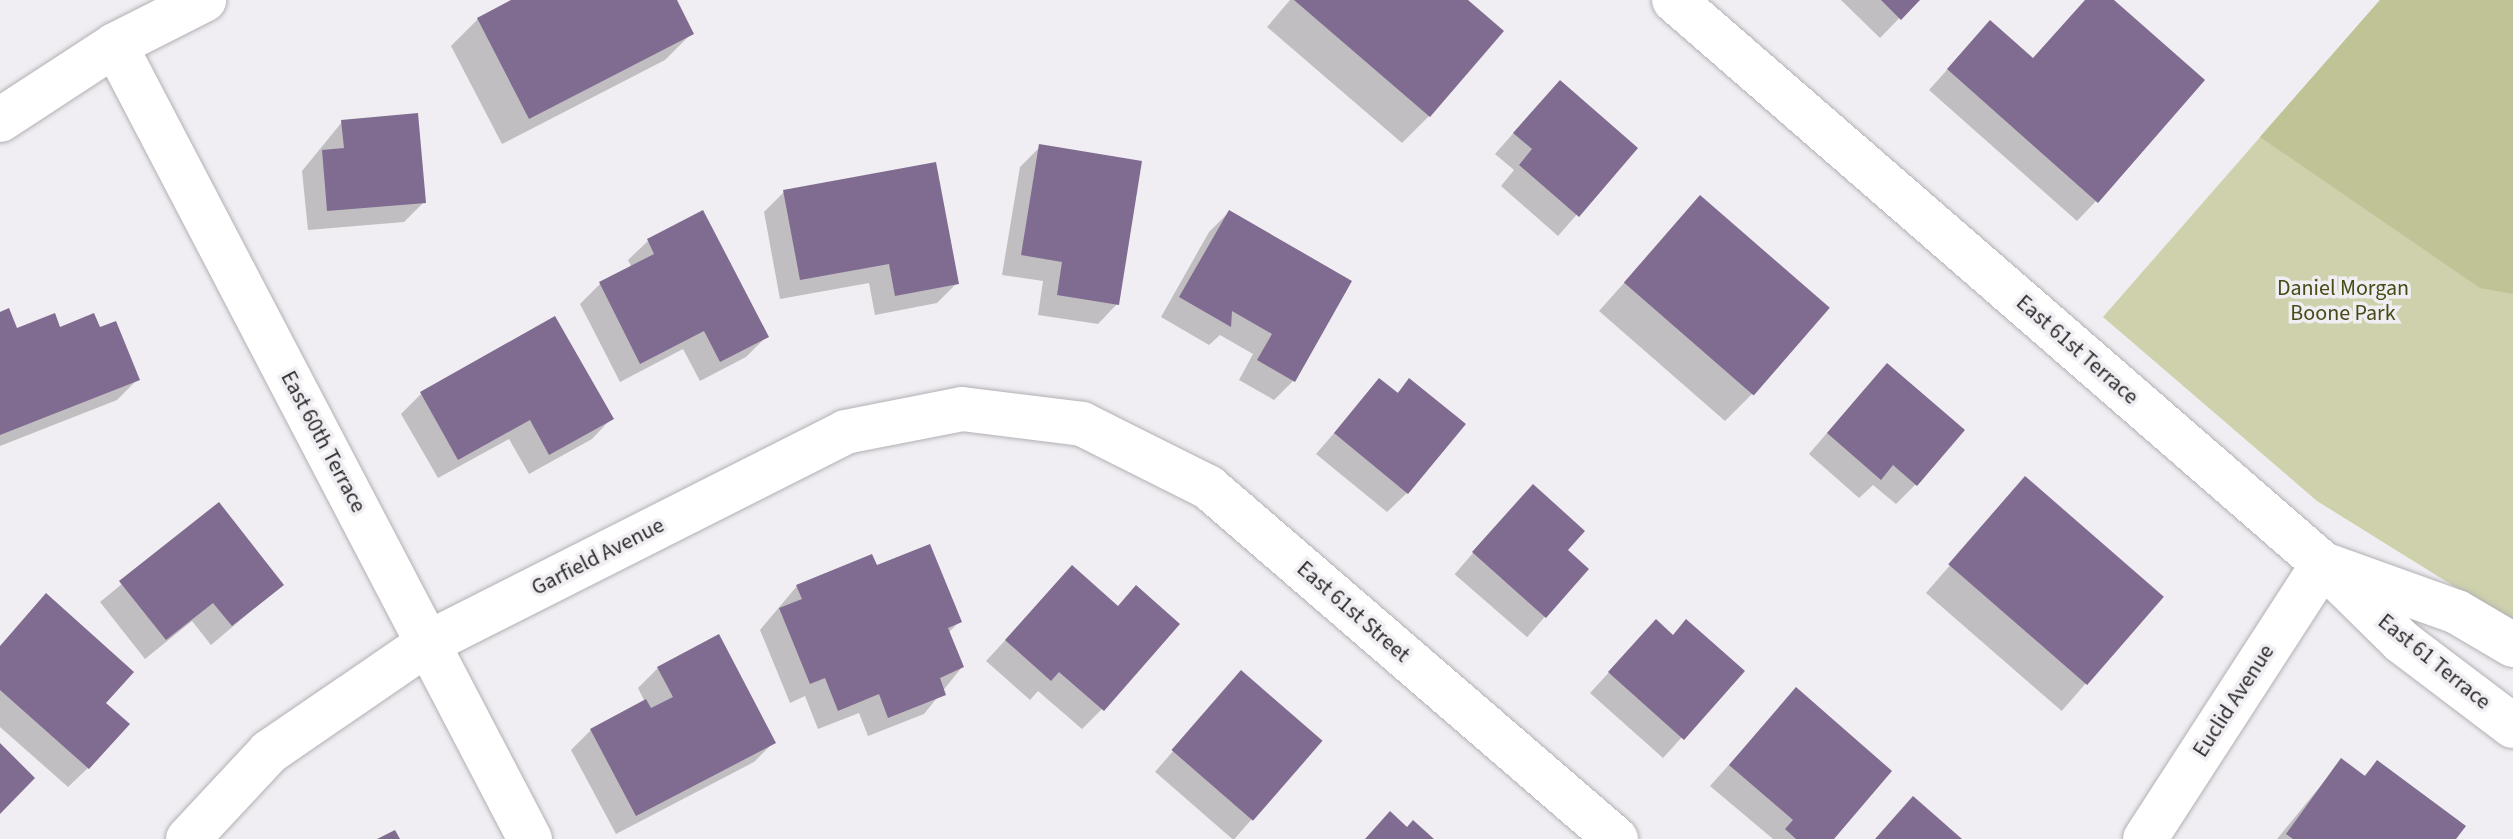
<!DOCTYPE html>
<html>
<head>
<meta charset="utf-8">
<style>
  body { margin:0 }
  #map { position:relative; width:2513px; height:839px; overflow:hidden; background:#f0eef2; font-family:"Source Sans 3",sans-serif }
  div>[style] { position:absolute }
  .green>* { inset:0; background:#ced1ac }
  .forest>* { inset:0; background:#c0c396 }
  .shadow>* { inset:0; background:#0003; transform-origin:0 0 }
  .building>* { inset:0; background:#806c91; transform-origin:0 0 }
  .roads { filter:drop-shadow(0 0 2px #b3b0b5) drop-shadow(0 0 2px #b3b0b5) }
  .street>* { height:44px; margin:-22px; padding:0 22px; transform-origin:22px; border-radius:22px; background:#fff }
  span { translate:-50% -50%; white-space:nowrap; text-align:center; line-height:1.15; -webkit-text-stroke:7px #f0eef2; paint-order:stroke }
  .park-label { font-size:22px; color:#494b16 }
  .street-label { font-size:22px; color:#2b2a2b }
</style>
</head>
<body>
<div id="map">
  <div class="green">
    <div style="clip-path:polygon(2380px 0,2513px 0,2513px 623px,2317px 501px,2103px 317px)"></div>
  </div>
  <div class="forest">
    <div style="clip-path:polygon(2380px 0,2513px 0,2513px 294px,2480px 288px,2260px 137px)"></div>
  </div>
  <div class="shadow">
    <div style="clip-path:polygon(516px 0,675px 0,692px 33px,665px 60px,502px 144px,451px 46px,478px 19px)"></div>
    <div style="clip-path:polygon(1290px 0,1465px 0,1429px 116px,1402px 143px,1267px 27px)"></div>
    <div style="clip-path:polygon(1841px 0,1917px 0,1880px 38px)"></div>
    <div style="clip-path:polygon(2086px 0,2111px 0,2096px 201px,2077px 221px,1929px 90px,1971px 43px,2032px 60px)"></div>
    <div style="clip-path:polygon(1540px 103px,1635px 148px,1558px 236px,1501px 186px,1514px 170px,1495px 154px)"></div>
    <div style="clip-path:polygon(342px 122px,424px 202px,404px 222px,308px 230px,302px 171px)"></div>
    <div style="clip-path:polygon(1040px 147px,1117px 304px,1098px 324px,1038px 315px,1043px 281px,1002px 275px,1020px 167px)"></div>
    <div style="clip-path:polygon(784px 192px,957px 283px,937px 303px,875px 315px,869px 283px,780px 299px,764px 212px)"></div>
    <div style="clip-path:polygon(1700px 198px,1752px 394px,1725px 421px,1599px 311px)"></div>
    <div style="clip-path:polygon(1229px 212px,1294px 380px,1274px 400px,1239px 380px,1253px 354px,1220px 335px,1209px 345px,1161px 317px,1209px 232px)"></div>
    <div style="clip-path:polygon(648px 241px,766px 337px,746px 357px,700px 381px,683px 349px,620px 382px,580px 304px,600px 284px,632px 268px,628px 260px)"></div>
    <div style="clip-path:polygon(0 314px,16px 330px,98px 330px,137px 380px,117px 400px,0 446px)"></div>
    <div style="clip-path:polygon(1379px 381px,1396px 394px,1410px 381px,1407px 493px,1387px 512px,1316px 454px)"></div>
    <div style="clip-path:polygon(1868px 385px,1916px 484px,1896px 504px,1873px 485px,1859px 498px,1809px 454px)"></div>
    <div style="clip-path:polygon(421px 394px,611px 419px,592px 439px,529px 474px,509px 439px,438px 478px,401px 414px)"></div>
    <div style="left:2025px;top:479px;width:180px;height:151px;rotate:41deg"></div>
    <div style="clip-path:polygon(218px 505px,282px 585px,211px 645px,192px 621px,145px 659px,100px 602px)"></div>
    <div style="left:1513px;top:507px;width:96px;height:89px;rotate:41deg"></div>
    <div style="clip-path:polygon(876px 568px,959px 622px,948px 633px,962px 667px,924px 714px,868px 736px,859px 713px,818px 729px,805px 696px,790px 703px,760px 630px,797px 586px)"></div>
    <div style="clip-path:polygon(1072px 568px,1116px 608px,1136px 588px,1102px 709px,1082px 729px,1038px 691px,1030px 700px,986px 661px)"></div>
    <div style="clip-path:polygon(1656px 621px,1672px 637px,1742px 671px,1663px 758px,1590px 693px)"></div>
    <div style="clip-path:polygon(0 646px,103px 703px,88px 768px,68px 787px,0 727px)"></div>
    <div style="clip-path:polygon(658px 668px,774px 742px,754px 762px,616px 834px,571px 750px,591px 730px,645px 702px,638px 688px)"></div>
    <div style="left:1241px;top:673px;width:104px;height:131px;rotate:41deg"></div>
    <div style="clip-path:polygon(1796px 690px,1831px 839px,1773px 839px,1710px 786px)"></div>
    <div style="clip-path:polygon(2341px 761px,2363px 777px,2377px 763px,2453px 839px,2277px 839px)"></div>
  </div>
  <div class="building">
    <div style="clip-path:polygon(511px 0,677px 0,694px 34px,529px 119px,477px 18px)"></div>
    <div style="clip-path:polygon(1294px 0,1468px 0,1504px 31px,1430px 117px)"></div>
    <div style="clip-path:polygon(1881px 0,1920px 0,1901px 20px)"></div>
    <div style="clip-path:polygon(2085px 0,2114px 0,2205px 80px,2098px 203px,1947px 69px,1990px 20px,2033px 58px)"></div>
    <div style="clip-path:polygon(1560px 80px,1638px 148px,1579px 217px,1519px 165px,1532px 149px,1513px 133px)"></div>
    <div style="clip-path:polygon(418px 113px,426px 203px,327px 211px,322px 150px,344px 148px,341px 120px)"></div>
    <div style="clip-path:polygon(1039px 144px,1142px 161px,1119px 305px,1057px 295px,1062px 262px,1021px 255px)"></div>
    <div style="clip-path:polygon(936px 162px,959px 284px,895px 296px,889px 264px,800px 280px,783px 190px)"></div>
    <div style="left:1700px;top:195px;width:172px;height:116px;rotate:41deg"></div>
    <div style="clip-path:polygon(703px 210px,769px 337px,720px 362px,704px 331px,640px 364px,599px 282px,654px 254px,647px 239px)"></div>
    <div style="clip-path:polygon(1229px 210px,1352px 281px,1295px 382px,1257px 360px,1272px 334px,1232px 311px,1231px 327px,1179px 297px)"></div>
    <div style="clip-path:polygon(9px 308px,17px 328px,55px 313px,60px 327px,94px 313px,100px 327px,116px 321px,140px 380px,0 435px,0 312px)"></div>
    <div style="clip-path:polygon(555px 316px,614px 419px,549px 455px,530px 420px,458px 460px,420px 392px)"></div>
    <div style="clip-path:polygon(1887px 363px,1965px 430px,1917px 486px,1893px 465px,1881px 480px,1827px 433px)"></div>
    <div style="clip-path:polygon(1379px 378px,1398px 393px,1409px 378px,1466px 424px,1408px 494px,1334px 433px)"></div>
    <div style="left:2025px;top:476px;width:184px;height:117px;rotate:41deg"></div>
    <div style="clip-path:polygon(1533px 484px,1585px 531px,1568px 550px,1589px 569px,1546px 618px,1472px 552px)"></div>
    <div style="clip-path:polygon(219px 502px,284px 585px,232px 626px,213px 603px,166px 640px,119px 581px)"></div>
    <div style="clip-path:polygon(930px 544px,962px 622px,948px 628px,964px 667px,940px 678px,946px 695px,888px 718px,879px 694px,838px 711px,825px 678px,810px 684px,779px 608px,802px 599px,796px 585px,872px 554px,877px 565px)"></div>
    <div style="clip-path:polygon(1072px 565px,1118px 606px,1136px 585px,1180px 624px,1104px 711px,1059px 672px,1051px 681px,1005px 640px)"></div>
    <div style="clip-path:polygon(46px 593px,134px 672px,106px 703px,130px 724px,89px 769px,0 690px,0 646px)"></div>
    <div style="clip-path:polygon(1656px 619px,1673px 635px,1686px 619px,1745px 671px,1684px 740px,1608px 672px)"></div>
    <div style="clip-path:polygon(719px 634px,776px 743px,636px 816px,590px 729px,646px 699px,651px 708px,673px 697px,657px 667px)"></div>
    <div style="left:1241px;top:670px;width:108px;height:106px;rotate:41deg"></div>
    <div style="clip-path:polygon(1796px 687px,1892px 771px,1834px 839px,1796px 839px,1785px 829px,1793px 820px,1729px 765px)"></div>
    <div style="clip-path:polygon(0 743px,35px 778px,0 814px)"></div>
    <div style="clip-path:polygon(2341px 758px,2365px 776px,2377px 760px,2466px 826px,2456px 839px,2293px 839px,2286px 834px)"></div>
    <div style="clip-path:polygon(1913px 796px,1962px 839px,1875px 839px)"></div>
    <div style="clip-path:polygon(1390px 811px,1407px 827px,1413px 820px,1434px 839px,1365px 839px)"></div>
    <div style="clip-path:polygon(395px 830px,400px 839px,377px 839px)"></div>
  </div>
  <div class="roads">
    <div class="street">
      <div style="left:1674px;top:0;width:860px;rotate:40.99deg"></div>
      <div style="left:2323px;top:564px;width:142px;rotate:19.7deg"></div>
      <div style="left:2457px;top:612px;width:65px;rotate:30.5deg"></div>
      <div style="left:115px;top:45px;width:896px;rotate:62.41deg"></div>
      <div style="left:0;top:120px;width:137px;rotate:-33.1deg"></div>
      <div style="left:115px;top:45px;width:100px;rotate:-26.8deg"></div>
      <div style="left:2333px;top:574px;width:97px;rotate:44.6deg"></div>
      <div style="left:2402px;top:642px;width:139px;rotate:37.1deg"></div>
      <div style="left:188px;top:839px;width:119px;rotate:-47deg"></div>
      <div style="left:269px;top:752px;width:193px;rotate:-34.4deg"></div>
      <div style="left:428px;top:643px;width:467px;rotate:-26.8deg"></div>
      <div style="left:845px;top:432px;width:119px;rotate:-11.1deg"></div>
      <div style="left:962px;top:409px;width:121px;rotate:7.1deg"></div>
      <div style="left:1082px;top:424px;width:141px;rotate:26.6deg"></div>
      <div style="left:1208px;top:487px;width:539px;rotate:40.79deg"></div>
      <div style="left:2145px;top:839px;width:328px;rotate:-57.1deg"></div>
    </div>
  </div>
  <div class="park-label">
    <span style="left:2343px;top:301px">Daniel Morgan<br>Boone Park</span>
  </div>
  <div class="street-label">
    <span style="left:2077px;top:350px;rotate:41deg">East 61st Terrace</span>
    <span style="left:323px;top:442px;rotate:62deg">East 60th Terrace</span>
    <span style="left:598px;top:557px;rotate:-27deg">Garfield Avenue</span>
    <span style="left:1353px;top:612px;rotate:41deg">East 61st Street</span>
    <span style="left:2434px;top:662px;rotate:39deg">East 61 Terrace</span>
    <span style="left:2234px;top:701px;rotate:-57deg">Euclid Avenue</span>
  </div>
</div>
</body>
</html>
